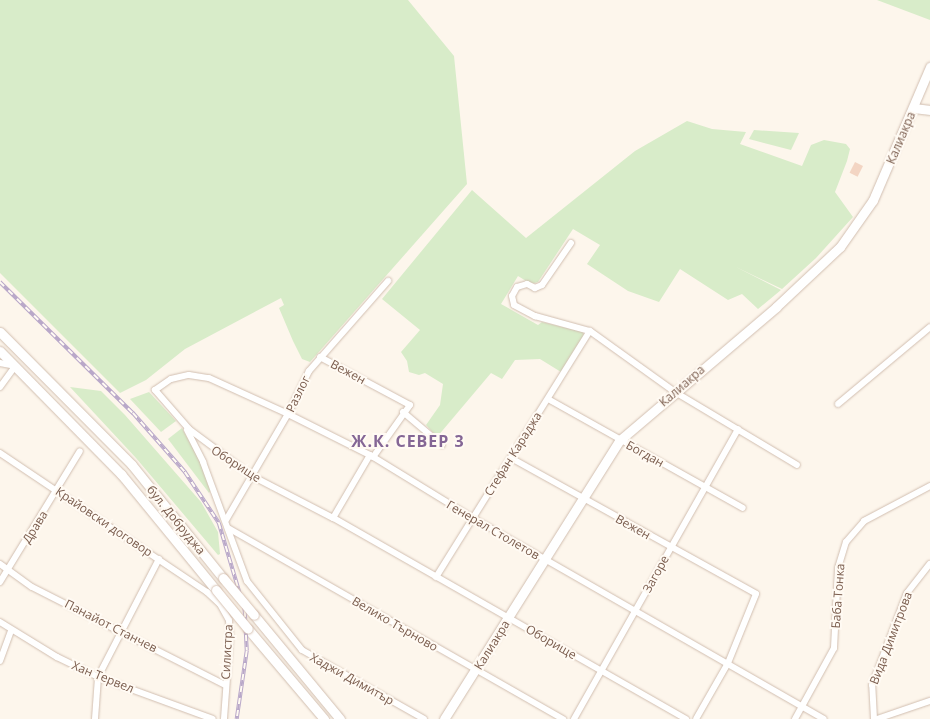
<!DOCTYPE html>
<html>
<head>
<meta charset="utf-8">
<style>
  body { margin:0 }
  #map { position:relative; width:930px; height:719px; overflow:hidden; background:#fdf6ec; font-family:"Open Sans",sans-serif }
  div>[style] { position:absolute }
  .green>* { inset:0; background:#d8ecc9 }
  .building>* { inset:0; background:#f3d5c3; transform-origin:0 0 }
  .roads { filter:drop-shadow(0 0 1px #d1beb0) drop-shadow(0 0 1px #d1beb0) }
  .street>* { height:6px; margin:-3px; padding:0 3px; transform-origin:3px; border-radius:3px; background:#fff }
  .secondary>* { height:9px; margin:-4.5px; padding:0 4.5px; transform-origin:4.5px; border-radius:4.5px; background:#fff }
  .rail>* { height:3.5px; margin-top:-1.75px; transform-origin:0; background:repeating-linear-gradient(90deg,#fffaf3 0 6px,#b9a8c9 0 12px); box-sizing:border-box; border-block:1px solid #b9a8c9 }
  .bridges { filter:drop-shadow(0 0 1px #d6c0b0) drop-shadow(0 0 1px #d6c0b0) }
  .secondary-bridge>* { height:9px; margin:-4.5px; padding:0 4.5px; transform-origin:4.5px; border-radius:4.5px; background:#fff }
  span { translate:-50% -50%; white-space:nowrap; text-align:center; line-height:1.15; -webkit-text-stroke:4px #fffaf3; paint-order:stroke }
  .street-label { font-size:12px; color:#7a5c4d }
  .district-label { font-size:16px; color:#846695; font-weight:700; letter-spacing:1px }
</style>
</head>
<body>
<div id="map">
  <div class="green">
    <div style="clip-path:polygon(0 0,408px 0,454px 56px,467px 184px,310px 362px,302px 359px,293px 341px,279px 308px,284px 305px,281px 298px,185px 349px,146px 380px,120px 393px,0 273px)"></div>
    <div style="clip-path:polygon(877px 0,930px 0,930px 20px)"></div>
    <div style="clip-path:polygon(687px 121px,712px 129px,746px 132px,740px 144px,802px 166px,811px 145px,824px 140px,846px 144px,850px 149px,847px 161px,835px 192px,853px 217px,816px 258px,782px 289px,736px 267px,781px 290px,758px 309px,742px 294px,728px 300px,680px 269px,659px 302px,628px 291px,587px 264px,600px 245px,573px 229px,538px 282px,531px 284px,518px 276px,501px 304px,538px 325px,542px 322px,583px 332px,584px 336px,561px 372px,540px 359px,515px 360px,502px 379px,491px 373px,437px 437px,426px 425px,440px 405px,443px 384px,425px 373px,419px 375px,409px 372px,407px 361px,401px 352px,420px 330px,382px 299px,472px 190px,526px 238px,635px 151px)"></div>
    <div style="clip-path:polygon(754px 130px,799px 133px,791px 150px,749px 139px)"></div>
    <div style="clip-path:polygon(70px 387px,101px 391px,125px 415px,201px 502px,218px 532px,220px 554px,218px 555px,136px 458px)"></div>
    <div style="clip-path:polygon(149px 392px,176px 421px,161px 432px,130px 399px)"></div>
    <div style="clip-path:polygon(182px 428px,201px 463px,211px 490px,209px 493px,168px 439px)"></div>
  </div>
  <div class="building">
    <div style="left:855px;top:162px;width:9px;height:12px;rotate:27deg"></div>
  </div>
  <div class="roads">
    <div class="street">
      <div style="left:571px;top:243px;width:51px;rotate:124.6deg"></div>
      <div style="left:542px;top:285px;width:8px;rotate:157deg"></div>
      <div style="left:535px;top:288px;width:9px;rotate:-153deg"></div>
      <div style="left:527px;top:284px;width:10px;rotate:163deg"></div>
      <div style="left:517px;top:287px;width:10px;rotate:119deg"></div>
      <div style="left:512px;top:296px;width:9px;rotate:77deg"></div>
      <div style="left:514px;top:305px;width:24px;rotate:28deg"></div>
      <div style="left:535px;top:316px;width:57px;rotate:15.3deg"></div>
      <div style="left:590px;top:331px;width:105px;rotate:35.7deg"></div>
      <div style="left:675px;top:392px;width:142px;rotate:30.9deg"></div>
      <div style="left:320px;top:357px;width:102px;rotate:28.1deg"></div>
      <div style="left:410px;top:405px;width:64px;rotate:125.4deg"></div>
      <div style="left:0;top:363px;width:15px;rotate:11deg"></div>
      <div style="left:0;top:387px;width:26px;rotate:-54deg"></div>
      <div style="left:548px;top:399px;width:223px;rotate:29.2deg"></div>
      <div style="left:838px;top:404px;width:120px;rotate:-39.9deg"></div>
      <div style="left:403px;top:412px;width:51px;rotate:40.2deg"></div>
      <div style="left:187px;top:430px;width:36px;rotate:63deg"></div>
      <div style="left:203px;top:462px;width:127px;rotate:69.7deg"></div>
      <div style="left:247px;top:581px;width:88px;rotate:51.4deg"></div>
      <div style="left:302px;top:650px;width:140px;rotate:29.5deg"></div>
      <div style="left:0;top:453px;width:249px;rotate:33.9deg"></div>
      <div style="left:207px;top:592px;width:18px;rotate:43deg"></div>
      <div style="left:220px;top:604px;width:18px;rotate:61deg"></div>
      <div style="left:229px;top:620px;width:17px;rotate:87deg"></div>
      <div style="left:230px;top:637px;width:82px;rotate:94.2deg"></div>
      <div style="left:511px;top:458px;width:280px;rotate:29deg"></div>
      <div style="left:756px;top:594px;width:74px;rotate:112.1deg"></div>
      <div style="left:728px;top:663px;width:64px;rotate:119.7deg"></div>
      <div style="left:333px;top:518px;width:73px;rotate:-59.6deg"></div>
      <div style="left:226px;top:520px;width:123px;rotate:-59.7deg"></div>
      <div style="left:288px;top:414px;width:48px;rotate:-64deg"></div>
      <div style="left:309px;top:371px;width:120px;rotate:-48.7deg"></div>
      <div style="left:228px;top:528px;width:386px;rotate:29.7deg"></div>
      <div style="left:0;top:564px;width:39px;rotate:36deg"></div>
      <div style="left:32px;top:587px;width:216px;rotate:26.9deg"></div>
      <div style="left:436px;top:577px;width:290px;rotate:-58deg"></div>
      <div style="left:0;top:582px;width:153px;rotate:-58.6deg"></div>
      <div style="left:0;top:622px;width:67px;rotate:31.6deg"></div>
      <div style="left:57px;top:657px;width:46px;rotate:26deg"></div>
      <div style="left:98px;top:677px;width:122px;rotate:20.1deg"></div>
      <div style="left:0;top:661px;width:33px;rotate:-70deg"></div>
      <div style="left:95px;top:719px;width:42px;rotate:-85.9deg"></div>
      <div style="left:98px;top:677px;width:133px;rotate:-62.7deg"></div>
      <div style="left:574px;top:719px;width:333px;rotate:-60.5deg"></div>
      <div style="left:686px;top:719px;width:406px;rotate:-150.3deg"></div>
      <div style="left:333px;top:518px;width:91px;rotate:-152.6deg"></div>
      <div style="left:252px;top:476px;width:79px;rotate:-143.3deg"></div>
      <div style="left:189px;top:429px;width:52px;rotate:-131.1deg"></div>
      <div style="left:155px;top:390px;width:19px;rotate:-35deg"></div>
      <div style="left:171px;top:379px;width:18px;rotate:-13deg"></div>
      <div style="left:189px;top:375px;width:20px;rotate:9deg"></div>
      <div style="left:209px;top:378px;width:87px;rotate:24.5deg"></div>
      <div style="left:288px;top:414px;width:92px;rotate:26.6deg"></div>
      <div style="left:370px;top:455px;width:121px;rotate:31.5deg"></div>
      <div style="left:473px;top:518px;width:404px;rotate:29.8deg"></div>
      <div style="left:795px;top:719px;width:81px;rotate:-61.2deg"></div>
      <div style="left:834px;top:648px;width:80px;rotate:-87.1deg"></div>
      <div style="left:838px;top:568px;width:27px;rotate:-73deg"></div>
      <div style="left:846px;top:542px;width:28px;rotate:-49deg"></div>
      <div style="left:864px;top:521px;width:75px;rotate:-27.9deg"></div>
      <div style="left:874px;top:719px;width:34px;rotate:-93deg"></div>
      <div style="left:872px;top:685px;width:98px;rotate:-69.2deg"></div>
      <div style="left:907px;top:593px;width:37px;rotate:-52deg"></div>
      <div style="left:877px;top:719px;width:56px;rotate:-18.8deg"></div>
    </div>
    <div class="secondary">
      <div style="left:914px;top:108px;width:16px;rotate:7deg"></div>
      <div style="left:0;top:332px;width:187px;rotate:45.2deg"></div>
      <div style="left:132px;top:465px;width:145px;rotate:51.2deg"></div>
      <div style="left:0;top:351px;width:173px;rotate:45.5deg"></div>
      <div style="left:121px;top:474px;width:150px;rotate:50.7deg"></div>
      <div style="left:254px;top:615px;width:135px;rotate:50.4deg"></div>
      <div style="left:248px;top:629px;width:118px;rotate:49.8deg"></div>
      <div style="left:444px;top:719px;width:330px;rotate:-57.8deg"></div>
      <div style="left:620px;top:440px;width:205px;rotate:-40.4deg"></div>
      <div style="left:776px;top:307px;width:88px;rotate:-43.2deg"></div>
      <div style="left:840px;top:247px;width:57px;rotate:-54.9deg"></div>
      <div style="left:873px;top:200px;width:145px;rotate:-66.8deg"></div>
    </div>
  </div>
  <div class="rail">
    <div style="left:0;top:282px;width:187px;rotate:44.6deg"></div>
    <div style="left:133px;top:413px;width:79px;rotate:48.6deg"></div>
    <div style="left:185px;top:472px;width:61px;rotate:56.3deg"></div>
    <div style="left:219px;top:523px;width:92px;rotate:73.5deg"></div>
    <div style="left:245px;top:611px;width:40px;rotate:87.1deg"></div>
    <div style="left:247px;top:651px;width:69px;rotate:98.4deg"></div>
  </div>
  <div class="bridges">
    <div class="secondary-bridge">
      <div style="left:223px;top:578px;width:48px;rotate:50deg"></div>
      <div style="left:216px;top:590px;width:50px;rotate:50.6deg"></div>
    </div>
  </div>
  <div class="street-label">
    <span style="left:901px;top:138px;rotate:-67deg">Калиакра</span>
    <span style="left:348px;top:372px;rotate:28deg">Вежен</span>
    <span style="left:682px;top:386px;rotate:-41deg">Калиакра</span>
    <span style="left:298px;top:394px;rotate:-64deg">Разлог</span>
    <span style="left:513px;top:454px;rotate:-58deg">Стефан Караджа</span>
    <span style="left:645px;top:454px;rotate:29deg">Богдан</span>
    <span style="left:236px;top:464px;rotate:33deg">Оборище</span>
    <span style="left:176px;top:520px;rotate:51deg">бул. Добруджа</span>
    <span style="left:104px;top:522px;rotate:34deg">Крайовски договор</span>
    <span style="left:35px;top:527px;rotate:-58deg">Драва</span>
    <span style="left:633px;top:527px;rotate:29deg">Вежен</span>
    <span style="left:493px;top:530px;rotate:30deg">Генерал Столетов</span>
    <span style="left:656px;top:574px;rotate:-61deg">Загоре</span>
    <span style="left:838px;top:596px;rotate:-86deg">Баба Тонка</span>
    <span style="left:395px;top:624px;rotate:30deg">Велико Търново</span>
    <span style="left:111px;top:626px;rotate:27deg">Панайот Станчев</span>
    <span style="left:891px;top:638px;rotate:-69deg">Вида Димитрова</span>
    <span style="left:551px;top:642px;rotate:30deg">Оборище</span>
    <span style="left:492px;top:645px;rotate:-58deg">Калиакра</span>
    <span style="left:227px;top:652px;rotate:-87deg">Силистра</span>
    <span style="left:103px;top:677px;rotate:22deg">Хан Тервел</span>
    <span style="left:352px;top:679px;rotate:29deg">Хаджи Димитър</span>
  </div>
  <div class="district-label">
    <span style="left:408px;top:441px">Ж.К. СЕВЕР 3</span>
  </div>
</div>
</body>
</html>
